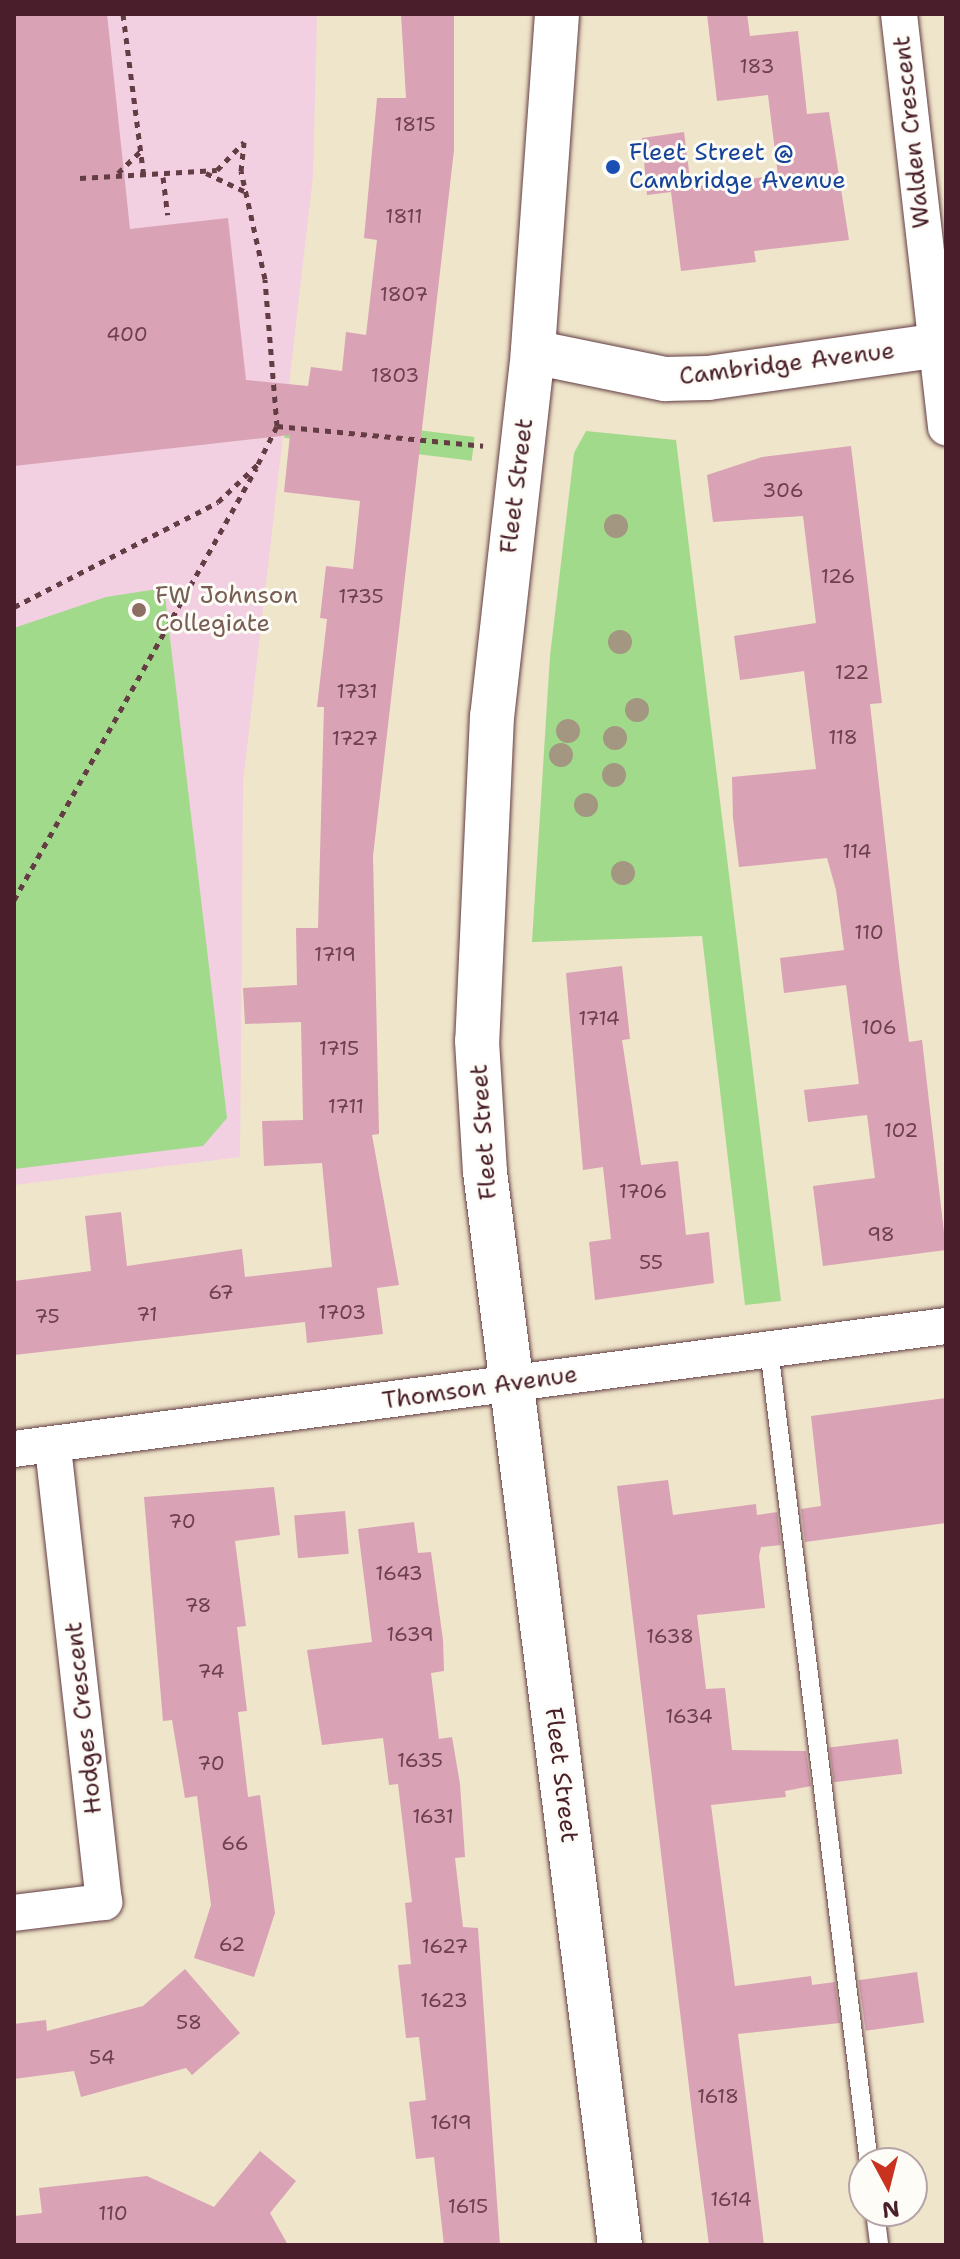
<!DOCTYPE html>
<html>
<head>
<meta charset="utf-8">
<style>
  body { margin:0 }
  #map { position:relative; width:960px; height:2259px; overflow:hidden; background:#efe5ca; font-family:"Shantell Sans",sans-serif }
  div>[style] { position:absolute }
  .built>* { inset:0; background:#f2cfe1 }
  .green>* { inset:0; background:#a2da8b; transform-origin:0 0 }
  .building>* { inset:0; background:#d9a2b5; transform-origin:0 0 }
  .path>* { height:5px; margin-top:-2.5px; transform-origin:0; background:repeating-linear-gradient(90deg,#633d43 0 6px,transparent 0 12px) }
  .roads { filter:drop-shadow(0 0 2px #633d43) drop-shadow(0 0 2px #633d43) }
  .service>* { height:18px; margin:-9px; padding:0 9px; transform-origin:9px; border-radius:9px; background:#fff }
  .minor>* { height:36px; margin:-18px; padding:0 18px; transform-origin:18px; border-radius:18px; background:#fff }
  .tertiary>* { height:44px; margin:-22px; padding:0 22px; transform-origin:22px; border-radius:22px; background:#fff }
  .trees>* { width:24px; height:24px; margin:-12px; border-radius:50%; background:#a39782 }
  .dots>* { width:22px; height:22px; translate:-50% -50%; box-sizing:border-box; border:4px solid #fdfcf7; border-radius:50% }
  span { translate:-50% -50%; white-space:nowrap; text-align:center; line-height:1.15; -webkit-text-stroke:6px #fdfcf7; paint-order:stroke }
  .number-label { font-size:20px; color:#6e404e }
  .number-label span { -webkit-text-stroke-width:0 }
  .street-label { font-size:24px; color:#4a1f2b }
  .transit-label { font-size:24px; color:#164399 }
  .left { translate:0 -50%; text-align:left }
  .education-label { font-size:24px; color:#785e54 }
  .frame { position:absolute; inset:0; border:16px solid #4a1f2b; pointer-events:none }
  .north { position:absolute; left:848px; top:2147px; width:80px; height:80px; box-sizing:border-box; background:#fdfcf7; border:2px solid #b5a4a5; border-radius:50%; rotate:173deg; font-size:22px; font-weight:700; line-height:32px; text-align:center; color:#4a1f2b }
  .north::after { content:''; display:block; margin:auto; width:28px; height:36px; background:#c8321e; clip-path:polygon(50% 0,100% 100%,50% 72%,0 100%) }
</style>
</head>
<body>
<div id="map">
  <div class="built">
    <div style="clip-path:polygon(14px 14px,317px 14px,313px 176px,243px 782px,240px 1157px,14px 1185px)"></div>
  </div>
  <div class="green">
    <div style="left:287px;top:414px;width:189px;height:24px;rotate:7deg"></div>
    <div style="clip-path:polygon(586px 431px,676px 440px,781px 1301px,745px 1305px,702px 936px,532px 942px,550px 656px,574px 453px)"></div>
    <div style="clip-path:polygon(164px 588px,227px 1118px,203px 1146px,14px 1169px,14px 628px,106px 597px)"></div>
  </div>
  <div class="building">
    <div style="clip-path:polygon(14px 14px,107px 14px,130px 229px,228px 218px,246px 380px,308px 386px,311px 367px,342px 371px,346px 332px,366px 335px,377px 240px,364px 238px,377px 98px,406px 98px,401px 14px,454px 14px,454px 150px,373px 856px,379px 1134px,372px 1135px,399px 1285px,377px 1288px,383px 1334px,307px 1343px,305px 1322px,14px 1355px,14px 1281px,91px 1271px,85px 1216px,121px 1212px,127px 1266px,242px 1249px,245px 1277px,332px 1267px,322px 1163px,264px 1166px,262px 1121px,303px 1120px,301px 1022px,245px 1024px,243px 988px,297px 985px,296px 928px,318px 928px,324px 707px,317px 707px,327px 619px,320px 618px,326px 566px,353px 569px,360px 501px,284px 492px,290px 435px,14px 466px)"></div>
    <div style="clip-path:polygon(707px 14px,747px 14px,750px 36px,798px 31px,807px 114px,829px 112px,849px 240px,754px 251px,756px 262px,681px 271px,671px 192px,647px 195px,642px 138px,684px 132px,691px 187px,778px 175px,768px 95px,717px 101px)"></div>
    <div style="clip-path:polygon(851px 446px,882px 703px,870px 704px,899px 964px,909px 1042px,922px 1040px,946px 1250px,823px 1266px,813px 1186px,875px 1178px,867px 1115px,808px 1122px,804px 1090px,859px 1084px,846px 985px,784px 993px,780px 958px,844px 950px,836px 890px,827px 858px,739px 867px,733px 818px,732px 777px,816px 769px,804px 671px,740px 680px,734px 636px,816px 623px,803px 516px,713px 522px,707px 475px,762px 457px)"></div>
    <div style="clip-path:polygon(622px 966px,630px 1039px,622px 1040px,641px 1165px,678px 1161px,686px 1235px,709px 1232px,714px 1283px,595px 1300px,589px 1242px,611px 1239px,603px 1167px,583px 1170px,566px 973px)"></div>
    <div style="clip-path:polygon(946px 1398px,946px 1523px,805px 1542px,801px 1509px,821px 1506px,811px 1416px)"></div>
    <div style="clip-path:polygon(668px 1480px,673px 1515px,756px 1504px,757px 1515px,777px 1512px,781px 1545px,761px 1547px,759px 1556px,765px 1608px,697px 1615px,706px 1689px,725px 1688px,732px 1750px,806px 1751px,811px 1786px,785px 1791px,786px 1797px,711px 1805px,735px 1986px,811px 1976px,812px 1985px,835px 1982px,840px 2023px,738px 2034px,764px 2245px,709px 2245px,695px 2137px,617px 1486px)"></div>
    <div style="clip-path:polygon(274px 1487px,280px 1535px,235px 1541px,246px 1626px,237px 1627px,247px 1711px,238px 1712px,248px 1797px,260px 1795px,275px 1913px,254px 1977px,194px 1958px,211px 1905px,197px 1796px,185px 1798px,172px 1720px,163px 1721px,144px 1497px)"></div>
    <div style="left:345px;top:1511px;width:43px;height:51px;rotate:85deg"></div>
    <div style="clip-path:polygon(414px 1522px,418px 1553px,431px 1552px,443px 1640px,444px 1671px,431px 1673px,439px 1739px,452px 1737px,460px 1784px,465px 1857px,455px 1858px,463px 1927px,478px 1928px,500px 2245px,444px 2245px,434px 2157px,416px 2159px,409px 2102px,426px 2100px,419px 2037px,406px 2038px,398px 1965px,411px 1964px,405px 1903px,412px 1902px,398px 1784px,389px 1785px,383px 1738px,322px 1745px,307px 1650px,372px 1642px,358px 1529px)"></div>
    <div style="left:898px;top:1739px;width:35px;height:69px;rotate:83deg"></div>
    <div style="clip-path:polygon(185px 1969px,240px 2033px,192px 2075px,186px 2068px,81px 2097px,74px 2071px,14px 2079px,14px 2024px,46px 2020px,47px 2031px,143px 2006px)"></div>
    <div style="left:917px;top:1972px;width:51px;height:59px;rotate:82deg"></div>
    <div style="clip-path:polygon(260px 2151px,296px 2181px,270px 2213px,288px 2245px,14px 2245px,14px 2216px,42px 2213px,39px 2188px,147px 2176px,214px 2207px)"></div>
  </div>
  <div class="path">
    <div style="left:123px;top:14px;width:166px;rotate:82.7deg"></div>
    <div style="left:118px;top:173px;width:30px;rotate:-44deg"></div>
    <div style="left:206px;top:173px;width:42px;rotate:25.3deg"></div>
    <div style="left:163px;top:177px;width:38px;rotate:83deg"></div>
    <div style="left:80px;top:178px;width:137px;rotate:-3.3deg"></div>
    <div style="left:217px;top:170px;width:39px;rotate:-46deg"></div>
    <div style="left:277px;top:426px;width:207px;rotate:5.5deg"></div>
    <div style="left:14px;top:607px;width:229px;rotate:-27.2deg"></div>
    <div style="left:218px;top:502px;width:55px;rotate:-43.5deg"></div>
    <div style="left:258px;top:464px;width:42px;rotate:-63.4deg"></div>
    <div style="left:277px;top:426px;width:147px;rotate:-94.7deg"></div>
    <div style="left:265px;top:279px;width:111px;rotate:-102.5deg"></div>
    <div style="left:241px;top:171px;width:29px;rotate:-84deg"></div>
    <div style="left:14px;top:900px;width:495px;rotate:-60.7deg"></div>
  </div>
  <div class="roads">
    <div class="service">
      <div style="left:769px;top:1349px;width:820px;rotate:83deg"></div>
      <div style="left:875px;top:2211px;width:34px;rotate:83deg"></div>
    </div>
    <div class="minor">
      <div style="left:899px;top:14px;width:416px;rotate:83.5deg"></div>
      <div style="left:14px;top:1449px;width:940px;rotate:-7.52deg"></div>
      <div style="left:14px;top:1913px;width:91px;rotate:-7deg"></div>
      <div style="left:104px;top:1902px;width:460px;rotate:-96.4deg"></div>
    </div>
    <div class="tertiary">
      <div style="left:557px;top:14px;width:339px;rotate:94.1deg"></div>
      <div style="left:533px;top:352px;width:366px;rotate:96.4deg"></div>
      <div style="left:492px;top:716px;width:325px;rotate:92.6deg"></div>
      <div style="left:477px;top:1041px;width:131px;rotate:86.5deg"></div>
      <div style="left:485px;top:1172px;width:1081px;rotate:82.83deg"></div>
      <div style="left:533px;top:352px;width:135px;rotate:11.6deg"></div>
      <div style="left:665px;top:379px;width:43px;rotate:-1.3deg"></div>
      <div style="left:708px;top:378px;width:240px;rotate:-8.1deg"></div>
    </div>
  </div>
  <div class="trees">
    <div style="left:616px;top:526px"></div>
    <div style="left:620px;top:642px"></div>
    <div style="left:637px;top:710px"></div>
    <div style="left:568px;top:731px"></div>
    <div style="left:615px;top:738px"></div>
    <div style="left:561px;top:755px"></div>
    <div style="left:614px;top:775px"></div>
    <div style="left:586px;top:805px"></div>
    <div style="left:623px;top:873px"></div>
  </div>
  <div class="dots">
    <div style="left:613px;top:167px;background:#1a4fb4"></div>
    <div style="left:139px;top:610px;background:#8d6e63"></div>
  </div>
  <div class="number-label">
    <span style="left:757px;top:66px">183</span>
    <span style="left:415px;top:124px">1815</span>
    <span style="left:404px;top:216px">1811</span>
    <span style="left:404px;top:294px">1807</span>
    <span style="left:127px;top:334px">400</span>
    <span style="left:395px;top:375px">1803</span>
    <span style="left:783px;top:490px">306</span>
    <span style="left:838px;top:576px">126</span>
    <span style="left:361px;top:596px">1735</span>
    <span style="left:852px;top:672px">122</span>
    <span style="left:357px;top:691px">1731</span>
    <span style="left:843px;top:737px">118</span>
    <span style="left:355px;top:738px">1727</span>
    <span style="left:857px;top:851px">114</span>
    <span style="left:869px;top:932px">110</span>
    <span style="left:335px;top:954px">1719</span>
    <span style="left:599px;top:1018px">1714</span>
    <span style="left:879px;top:1027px">106</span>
    <span style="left:339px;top:1048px">1715</span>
    <span style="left:346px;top:1106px">1711</span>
    <span style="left:901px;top:1130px">102</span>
    <span style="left:643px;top:1191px">1706</span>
    <span style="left:881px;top:1234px">98</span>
    <span style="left:651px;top:1262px">55</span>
    <span style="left:221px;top:1292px">67</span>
    <span style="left:342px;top:1312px">1703</span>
    <span style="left:147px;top:1314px">71</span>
    <span style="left:47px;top:1316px">75</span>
    <span style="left:182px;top:1521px">70</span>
    <span style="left:399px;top:1573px">1643</span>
    <span style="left:198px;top:1605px">78</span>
    <span style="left:410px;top:1634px">1639</span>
    <span style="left:670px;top:1636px">1638</span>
    <span style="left:211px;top:1671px">74</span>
    <span style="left:689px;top:1716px">1634</span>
    <span style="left:420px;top:1760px">1635</span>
    <span style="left:211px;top:1763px">70</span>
    <span style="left:433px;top:1816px">1631</span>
    <span style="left:235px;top:1843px">66</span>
    <span style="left:232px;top:1944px">62</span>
    <span style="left:445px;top:1946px">1627</span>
    <span style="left:444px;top:2000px">1623</span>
    <span style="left:189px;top:2022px">58</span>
    <span style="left:102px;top:2057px">54</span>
    <span style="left:718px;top:2096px">1618</span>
    <span style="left:451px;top:2122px">1619</span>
    <span style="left:731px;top:2199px">1614</span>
    <span style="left:468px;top:2206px">1615</span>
    <span style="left:113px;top:2213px">110</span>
  </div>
  <div class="street-label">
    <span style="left:912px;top:132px;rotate:-96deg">Walden Crescent</span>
    <span style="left:787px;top:364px;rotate:-7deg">Cambridge Avenue</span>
    <span style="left:517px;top:486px;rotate:-83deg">Fleet Street</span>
    <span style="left:484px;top:1132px;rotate:-94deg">Fleet Street</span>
    <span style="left:480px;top:1388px;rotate:-8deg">Thomson Avenue</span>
    <span style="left:84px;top:1718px;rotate:-96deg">Hodges Crescent</span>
    <span style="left:561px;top:1775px;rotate:83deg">Fleet Street</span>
  </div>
  <div class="transit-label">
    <span class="left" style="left:629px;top:167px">Fleet Street @<br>Cambridge Avenue</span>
  </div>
  <div class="education-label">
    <span class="left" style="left:155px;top:610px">FW Johnson<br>Collegiate</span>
  </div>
  <div class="frame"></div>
  <div class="north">N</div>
</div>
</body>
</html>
